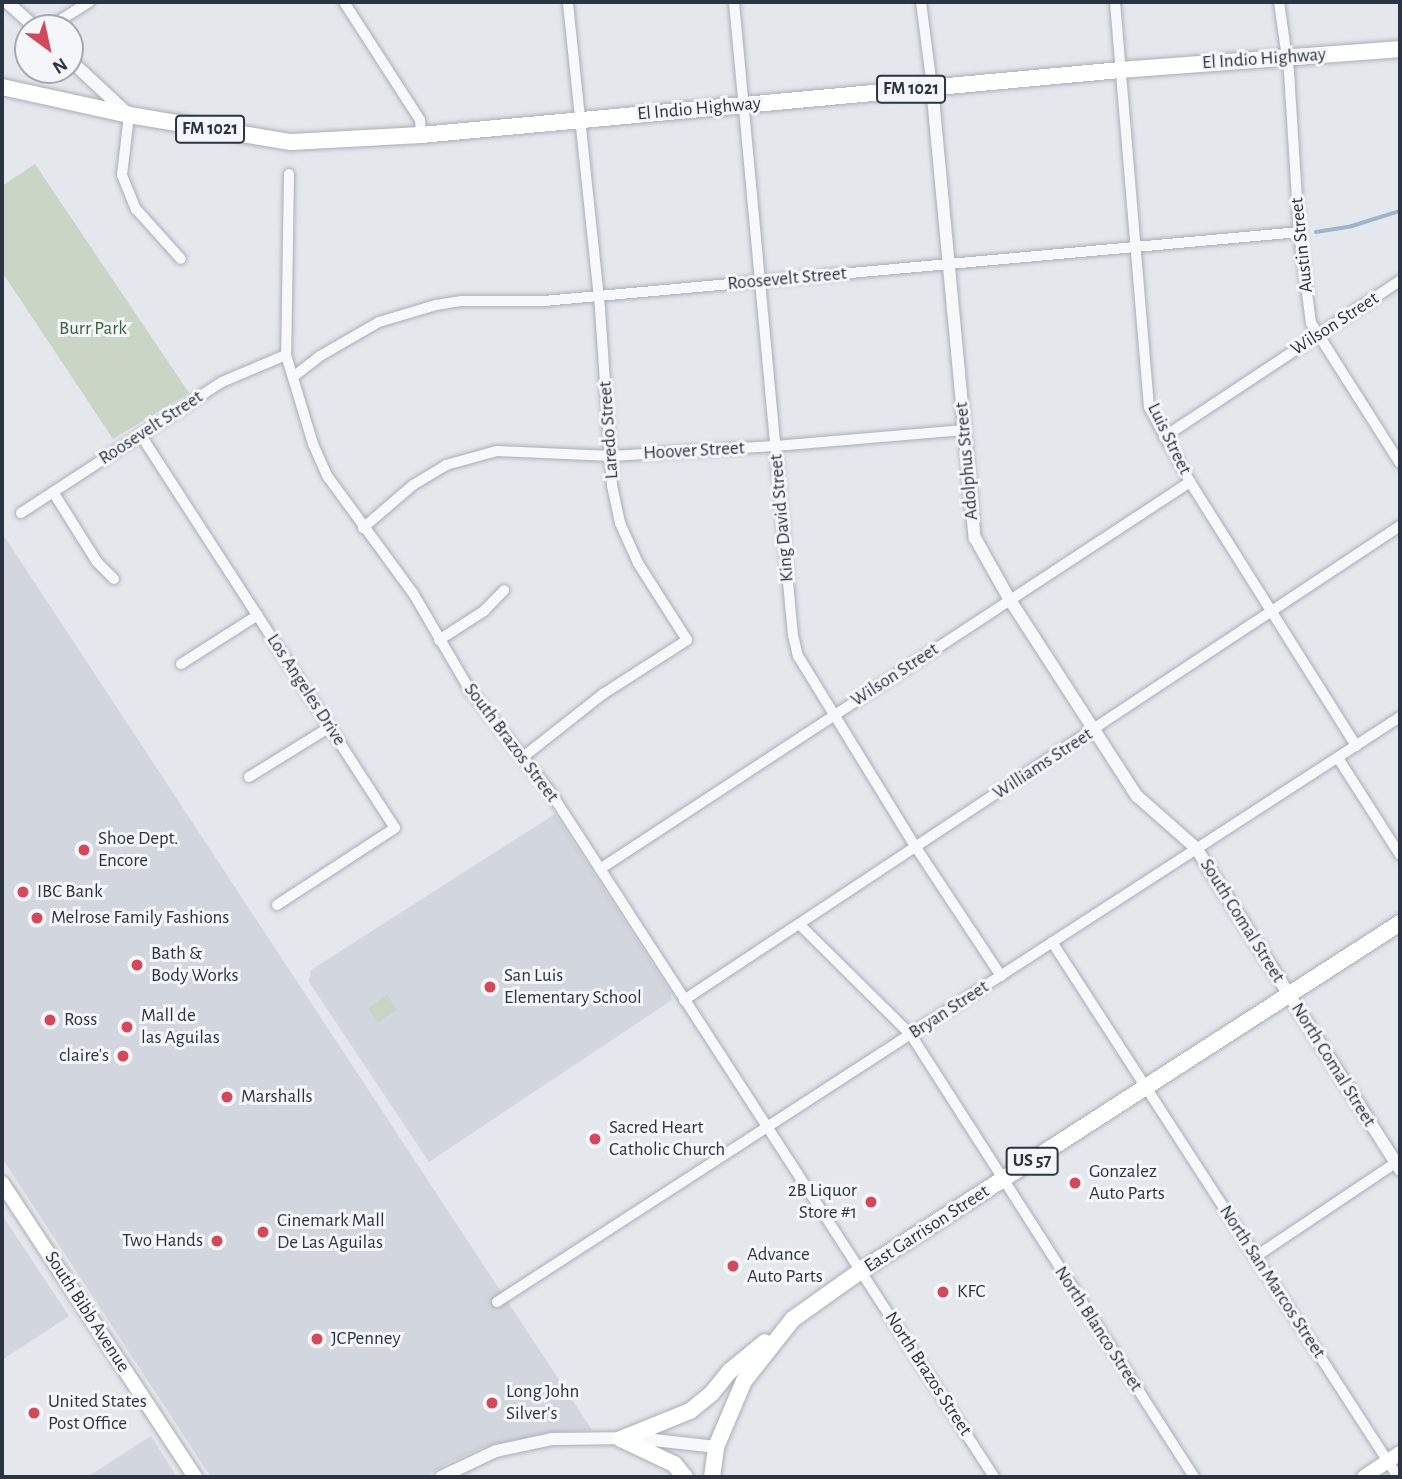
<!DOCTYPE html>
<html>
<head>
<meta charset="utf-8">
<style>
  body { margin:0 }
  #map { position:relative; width:1402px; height:1479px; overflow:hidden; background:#e4e7ec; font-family:"Alegreya Sans",sans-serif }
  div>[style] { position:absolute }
  .built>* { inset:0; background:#d2d6de }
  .green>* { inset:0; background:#c9d6c5; transform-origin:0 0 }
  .stream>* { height:3.5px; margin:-1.75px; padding:0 1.75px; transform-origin:1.75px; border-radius:1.75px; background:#9fb4cc }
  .roads { filter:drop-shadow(0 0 2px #a9aeb7) drop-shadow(0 0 2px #a9aeb7) }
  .minor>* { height:10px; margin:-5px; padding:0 5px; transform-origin:5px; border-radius:5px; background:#f7f8fa }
  .tertiary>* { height:12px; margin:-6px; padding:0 6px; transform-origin:6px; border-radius:6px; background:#f7f8fa }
  .secondary>* { height:14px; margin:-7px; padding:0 7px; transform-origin:7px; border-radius:7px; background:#fff }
  .primary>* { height:16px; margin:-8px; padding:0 8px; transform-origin:8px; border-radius:8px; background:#fff }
  .dots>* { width:19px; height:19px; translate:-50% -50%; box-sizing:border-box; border:4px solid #f4f6f9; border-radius:50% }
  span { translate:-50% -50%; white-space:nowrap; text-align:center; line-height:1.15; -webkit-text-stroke:6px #f4f6f9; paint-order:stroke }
  .shield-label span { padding:2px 5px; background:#f4f6f9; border:2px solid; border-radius:5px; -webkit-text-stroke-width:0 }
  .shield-label { font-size:18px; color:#2b3445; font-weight:700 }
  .street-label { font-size:19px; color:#2b3445 }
  .park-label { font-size:19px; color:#3f6138 }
  .poi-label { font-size:19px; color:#2b3445 }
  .left { translate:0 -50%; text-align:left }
  .right { translate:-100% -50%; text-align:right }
  .frame { position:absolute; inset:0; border:4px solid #2b3445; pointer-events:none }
  .north { position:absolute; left:14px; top:14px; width:70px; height:70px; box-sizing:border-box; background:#f4f6f9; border:2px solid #a4a8b1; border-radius:50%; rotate:147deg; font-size:19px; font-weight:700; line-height:28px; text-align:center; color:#2b3445 }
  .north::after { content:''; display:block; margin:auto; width:24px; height:32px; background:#d1495b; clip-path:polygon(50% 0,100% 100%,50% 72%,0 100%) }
</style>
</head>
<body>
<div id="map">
  <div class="built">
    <div style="clip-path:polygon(2px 533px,592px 1430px,553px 1432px,487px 1446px,448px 1463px,425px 1477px,211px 1477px,2px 1158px)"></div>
    <div style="clip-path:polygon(555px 814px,670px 991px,672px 1000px,429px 1162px,309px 982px,311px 970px)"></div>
    <div style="clip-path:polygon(2px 1215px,69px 1316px,2px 1360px)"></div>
    <div style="clip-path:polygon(151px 1436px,177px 1477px,87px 1477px)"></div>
  </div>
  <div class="green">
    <div style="clip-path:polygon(35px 164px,189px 393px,113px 439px,2px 272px,2px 186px)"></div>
    <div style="left:387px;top:995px;width:18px;height:23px;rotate:56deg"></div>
  </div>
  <div class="stream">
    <div style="left:1316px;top:232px;width:36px;rotate:-9deg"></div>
    <div style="left:1352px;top:226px;width:50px;rotate:-17.4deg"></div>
  </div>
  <div class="roads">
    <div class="minor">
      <div style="left:344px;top:2px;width:140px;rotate:57.2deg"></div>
      <div style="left:420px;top:120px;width:15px;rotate:86deg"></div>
      <div style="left:734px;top:2px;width:636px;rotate:84.68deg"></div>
      <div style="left:793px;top:635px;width:22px;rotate:77deg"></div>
      <div style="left:798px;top:656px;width:223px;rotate:58.4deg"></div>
      <div style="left:915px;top:846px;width:156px;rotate:56.5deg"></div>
      <div style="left:921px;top:2px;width:86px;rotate:82.6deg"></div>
      <div style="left:1115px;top:2px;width:406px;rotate:85.2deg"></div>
      <div style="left:1149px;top:407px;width:85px;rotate:61.3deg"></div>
      <div style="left:1190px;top:482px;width:312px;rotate:57.8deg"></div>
      <div style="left:1279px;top:2px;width:71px;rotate:81.9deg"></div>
      <div style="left:1289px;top:72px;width:160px;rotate:86.4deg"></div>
      <div style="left:1299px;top:232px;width:92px;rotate:82.5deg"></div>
      <div style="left:1311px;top:323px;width:166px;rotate:57.6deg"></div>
      <div style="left:48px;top:28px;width:49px;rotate:-32.4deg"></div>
      <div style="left:129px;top:115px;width:60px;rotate:96.7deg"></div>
      <div style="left:122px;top:175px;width:37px;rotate:68deg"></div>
      <div style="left:136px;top:209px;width:67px;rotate:48deg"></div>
      <div style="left:289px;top:174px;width:181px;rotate:90.9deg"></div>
      <div style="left:286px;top:355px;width:93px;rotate:73.1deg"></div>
      <div style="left:313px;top:444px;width:36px;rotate:66deg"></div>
      <div style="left:328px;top:477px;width:144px;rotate:53.8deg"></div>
      <div style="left:413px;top:593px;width:111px;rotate:59.7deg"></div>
      <div style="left:469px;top:689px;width:132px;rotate:51.7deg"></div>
      <div style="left:551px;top:793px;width:815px;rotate:57.07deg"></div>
      <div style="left:293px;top:377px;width:34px;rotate:-38deg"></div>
      <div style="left:320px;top:356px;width:68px;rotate:-30deg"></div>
      <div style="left:379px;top:322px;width:59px;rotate:-16.6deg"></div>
      <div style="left:436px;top:305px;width:26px;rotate:-9deg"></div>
      <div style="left:462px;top:301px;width:82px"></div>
      <div style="left:544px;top:301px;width:758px;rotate:-5.22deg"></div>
      <div style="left:140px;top:434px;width:469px;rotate:57.1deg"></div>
      <div style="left:395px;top:828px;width:141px;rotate:146.9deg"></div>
      <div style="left:1164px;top:437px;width:283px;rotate:-33.5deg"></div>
      <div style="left:53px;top:492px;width:83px;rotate:57.8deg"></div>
      <div style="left:97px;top:562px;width:24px;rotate:45deg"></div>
      <div style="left:21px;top:513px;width:240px;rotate:-33.1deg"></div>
      <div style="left:222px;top:382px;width:69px;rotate:-22.9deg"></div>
      <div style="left:363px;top:528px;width:66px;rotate:-40.7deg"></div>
      <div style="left:413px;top:485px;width:39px;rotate:-31deg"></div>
      <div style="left:446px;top:465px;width:53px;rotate:-15.4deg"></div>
      <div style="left:497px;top:451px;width:115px;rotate:2.5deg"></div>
      <div style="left:612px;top:456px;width:163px;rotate:-3.5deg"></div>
      <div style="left:775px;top:446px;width:190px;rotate:-4.8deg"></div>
      <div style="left:439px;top:640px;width:54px;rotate:-32.8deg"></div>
      <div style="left:484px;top:611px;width:29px;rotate:-46deg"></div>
      <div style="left:181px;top:664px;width:91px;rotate:-32.5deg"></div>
      <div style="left:523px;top:757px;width:102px;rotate:-38.2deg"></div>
      <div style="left:603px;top:694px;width:100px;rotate:-32.7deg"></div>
      <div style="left:687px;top:640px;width:91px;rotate:-122.5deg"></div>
      <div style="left:638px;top:563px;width:44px;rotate:-114.2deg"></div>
      <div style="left:620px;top:523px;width:39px;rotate:-102deg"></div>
      <div style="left:612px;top:485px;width:177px;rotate:-93.9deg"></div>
      <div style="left:600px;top:308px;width:308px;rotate:-96deg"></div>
      <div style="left:1338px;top:758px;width:115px;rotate:57.4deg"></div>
      <div style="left:249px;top:777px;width:95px;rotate:-31.7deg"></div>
      <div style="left:600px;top:869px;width:706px;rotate:-33.26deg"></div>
      <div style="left:799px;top:924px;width:158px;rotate:44.7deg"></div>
      <div style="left:911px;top:1035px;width:525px;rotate:57.37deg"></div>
      <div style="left:1052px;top:942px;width:637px;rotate:57.11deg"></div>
      <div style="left:684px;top:1000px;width:859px;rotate:-33.51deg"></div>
      <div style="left:1255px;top:1257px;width:174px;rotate:-33.8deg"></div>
      <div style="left:497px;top:1302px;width:1076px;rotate:-32.94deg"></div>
    </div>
    <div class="tertiary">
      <div style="left:7px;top:2px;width:39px;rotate:42deg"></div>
      <div style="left:70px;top:60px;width:81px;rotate:43deg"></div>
      <div style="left:932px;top:87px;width:453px;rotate:84.6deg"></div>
      <div style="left:975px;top:538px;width:71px;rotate:60.6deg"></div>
      <div style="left:1010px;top:600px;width:234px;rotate:57.1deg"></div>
      <div style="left:1137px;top:796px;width:79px;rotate:41.4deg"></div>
      <div style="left:1196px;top:848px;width:381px;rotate:57.6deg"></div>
      <div style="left:441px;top:1477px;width:61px;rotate:-25.3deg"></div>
      <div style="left:496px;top:1451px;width:57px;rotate:-12.1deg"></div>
      <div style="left:552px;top:1439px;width:84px;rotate:-0.7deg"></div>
      <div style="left:636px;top:1438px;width:81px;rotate:6.4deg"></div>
    </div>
    <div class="secondary">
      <div style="left:2px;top:1183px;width:352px;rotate:56.7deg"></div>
      <div style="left:1364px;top:1477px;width:43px;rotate:-33.7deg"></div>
    </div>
    <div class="primary">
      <div style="left:2px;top:87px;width:130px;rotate:12.4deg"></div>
      <div style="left:129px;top:115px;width:164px;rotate:9.5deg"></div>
      <div style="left:291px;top:142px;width:130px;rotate:-3.1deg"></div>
      <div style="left:421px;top:135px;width:703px;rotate:-5.31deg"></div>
      <div style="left:1121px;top:70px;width:280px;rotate:-4.3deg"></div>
      <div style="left:621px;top:1439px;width:74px;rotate:-22.1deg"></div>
      <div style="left:690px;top:1411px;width:28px;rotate:-39deg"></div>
      <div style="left:712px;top:1393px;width:28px;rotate:-51deg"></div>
      <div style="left:730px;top:1371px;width:45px;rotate:-39.6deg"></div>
      <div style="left:621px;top:1439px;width:59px;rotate:25.3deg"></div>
      <div style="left:674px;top:1464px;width:17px;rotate:50deg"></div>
      <div style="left:712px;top:1477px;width:30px;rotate:-82deg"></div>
      <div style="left:716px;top:1447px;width:72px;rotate:-67deg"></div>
      <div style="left:744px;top:1381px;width:79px;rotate:-51.7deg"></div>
      <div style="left:793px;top:1319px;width:85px;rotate:-35.4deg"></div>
      <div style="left:862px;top:1270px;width:640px;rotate:-32.82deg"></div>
    </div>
  </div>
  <div class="dots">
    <div style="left:84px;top:850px;background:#d1495b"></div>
    <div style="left:23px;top:892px;background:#d1495b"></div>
    <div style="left:37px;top:918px;background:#d1495b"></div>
    <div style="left:137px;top:965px;background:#d1495b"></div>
    <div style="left:490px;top:987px;background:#d1495b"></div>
    <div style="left:50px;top:1020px;background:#d1495b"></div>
    <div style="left:127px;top:1027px;background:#d1495b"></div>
    <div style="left:123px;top:1056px;background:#d1495b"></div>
    <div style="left:227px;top:1097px;background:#d1495b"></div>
    <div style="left:595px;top:1139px;background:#d1495b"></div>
    <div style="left:1075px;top:1183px;background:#d1495b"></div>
    <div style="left:871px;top:1202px;background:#d1495b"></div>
    <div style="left:263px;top:1232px;background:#d1495b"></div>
    <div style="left:217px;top:1241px;background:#d1495b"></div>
    <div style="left:733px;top:1266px;background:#d1495b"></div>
    <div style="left:943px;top:1292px;background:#d1495b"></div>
    <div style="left:317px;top:1339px;background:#d1495b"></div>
    <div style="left:492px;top:1403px;background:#d1495b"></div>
    <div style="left:34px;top:1413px;background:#d1495b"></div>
  </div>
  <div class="shield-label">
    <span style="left:911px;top:89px">FM 1021</span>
    <span style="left:210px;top:129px">FM 1021</span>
    <span style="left:1032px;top:1161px">US 57</span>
  </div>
  <div class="street-label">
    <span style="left:1264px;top:59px;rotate:-4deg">El Indio Highway</span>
    <span style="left:699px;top:109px;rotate:-5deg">El Indio Highway</span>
    <span style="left:1302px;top:245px;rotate:-96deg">Austin Street</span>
    <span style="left:787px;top:279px;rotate:-5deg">Roosevelt Street</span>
    <span style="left:1335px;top:324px;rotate:-33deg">Wilson Street</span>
    <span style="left:151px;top:428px;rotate:-33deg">Roosevelt Street</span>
    <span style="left:609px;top:430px;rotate:-94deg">Laredo Street</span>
    <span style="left:1169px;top:439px;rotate:64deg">Luis Street</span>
    <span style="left:694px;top:451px;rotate:-3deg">Hoover Street</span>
    <span style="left:967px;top:461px;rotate:-95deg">Adolphus Street</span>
    <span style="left:782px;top:518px;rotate:-95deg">King David Street</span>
    <span style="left:895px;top:675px;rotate:-33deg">Wilson Street</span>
    <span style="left:306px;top:690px;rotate:57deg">Los Angeles Drive</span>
    <span style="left:511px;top:743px;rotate:53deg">South Brazos Street</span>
    <span style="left:1043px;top:764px;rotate:-33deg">Williams Street</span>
    <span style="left:1242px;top:921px;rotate:58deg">South Comal Street</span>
    <span style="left:949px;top:1010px;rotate:-33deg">Bryan Street</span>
    <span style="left:1333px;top:1065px;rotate:58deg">North Comal Street</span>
    <span style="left:927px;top:1229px;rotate:-33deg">East Garrison Street</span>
    <span style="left:1272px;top:1282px;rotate:57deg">North San Marcos Street</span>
    <span style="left:87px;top:1312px;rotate:57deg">South Bibb Avenue</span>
    <span style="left:1098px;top:1329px;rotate:57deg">North Blanco Street</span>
    <span style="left:928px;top:1374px;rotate:57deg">North Brazos Street</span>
  </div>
  <div class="park-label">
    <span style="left:93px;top:329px">Burr Park</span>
  </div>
  <div class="poi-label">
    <span class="left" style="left:98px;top:850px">Shoe Dept.<br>Encore</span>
    <span class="left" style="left:37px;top:892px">IBC Bank</span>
    <span class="left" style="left:51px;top:918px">Melrose Family Fashions</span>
    <span class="left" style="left:151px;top:965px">Bath &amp;<br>Body Works</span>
    <span class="left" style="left:504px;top:987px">San Luis<br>Elementary School</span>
    <span class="left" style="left:141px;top:1027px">Mall de<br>las Aguilas</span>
    <span class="left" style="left:64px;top:1020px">Ross</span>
    <span class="right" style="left:109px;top:1056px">claire's</span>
    <span class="left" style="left:241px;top:1097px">Marshalls</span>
    <span class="left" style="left:609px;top:1139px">Sacred Heart<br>Catholic Church</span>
    <span class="left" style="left:1089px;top:1183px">Gonzalez<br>Auto Parts</span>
    <span class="right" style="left:857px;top:1202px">2B Liquor<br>Store #1</span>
    <span class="left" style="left:277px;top:1232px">Cinemark Mall<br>De Las Aguilas</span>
    <span class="right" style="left:203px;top:1241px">Two Hands</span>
    <span class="left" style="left:747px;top:1266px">Advance<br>Auto Parts</span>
    <span class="left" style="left:957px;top:1292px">KFC</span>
    <span class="left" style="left:331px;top:1339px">JCPenney</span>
    <span class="left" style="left:506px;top:1403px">Long John<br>Silver's</span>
    <span class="left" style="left:48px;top:1413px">United States<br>Post Office</span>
  </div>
  <div class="frame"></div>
  <div class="north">N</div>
</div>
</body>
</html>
